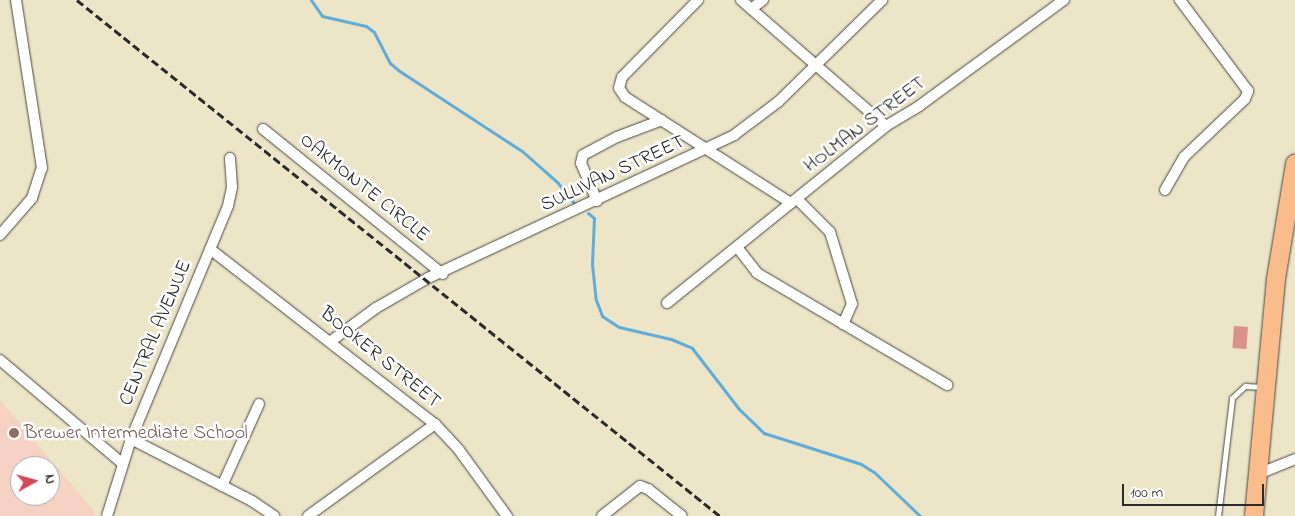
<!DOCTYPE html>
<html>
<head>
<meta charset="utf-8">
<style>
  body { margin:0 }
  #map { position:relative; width:1295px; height:516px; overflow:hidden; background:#ece5c8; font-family:"Indie Flower",sans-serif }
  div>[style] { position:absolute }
  .built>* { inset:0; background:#f6d2c4 }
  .stream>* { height:3px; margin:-1.5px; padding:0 1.5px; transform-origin:1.5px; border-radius:1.5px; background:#61adda }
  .building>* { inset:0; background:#da9387; transform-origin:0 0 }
  .roads { filter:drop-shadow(0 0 1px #484743) drop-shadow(0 0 1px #484743) }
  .lane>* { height:5px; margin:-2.5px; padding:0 2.5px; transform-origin:2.5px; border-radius:2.5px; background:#fff }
  .street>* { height:10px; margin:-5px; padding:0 5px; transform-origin:5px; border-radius:5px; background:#fff }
  .highway>* { height:18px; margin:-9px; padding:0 9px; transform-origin:9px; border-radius:9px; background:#fabc8b }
  .rail>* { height:3px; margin-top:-1.5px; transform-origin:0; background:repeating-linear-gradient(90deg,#2b2b2b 0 8px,transparent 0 12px) }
  .dots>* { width:14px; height:14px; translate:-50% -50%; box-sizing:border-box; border:2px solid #fff; border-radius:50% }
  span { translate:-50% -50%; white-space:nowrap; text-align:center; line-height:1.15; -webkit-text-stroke:5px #fff; paint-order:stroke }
  .street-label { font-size:20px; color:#2b2b2b }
  .education-label { font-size:20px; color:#785e54 }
  .left { translate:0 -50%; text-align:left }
  .north { position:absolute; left:10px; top:456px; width:50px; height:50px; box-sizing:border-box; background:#fff; border:1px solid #aaa; border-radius:50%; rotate:83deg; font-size:14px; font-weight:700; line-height:20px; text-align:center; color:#2b2b2b }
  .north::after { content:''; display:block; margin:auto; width:18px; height:22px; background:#d1495b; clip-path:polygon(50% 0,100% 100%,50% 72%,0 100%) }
  .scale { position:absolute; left:1122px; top:484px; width:142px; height:22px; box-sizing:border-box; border:2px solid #2b2b2b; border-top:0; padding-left:6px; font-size:15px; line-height:18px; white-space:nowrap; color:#2b2b2b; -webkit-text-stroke:4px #fff; paint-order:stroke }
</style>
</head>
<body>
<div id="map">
  <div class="built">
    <div style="clip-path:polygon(evenodd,0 400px,95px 512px,94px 516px,0 516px,0 400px,20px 466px,50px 466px,50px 496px,20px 496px,20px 466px)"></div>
  </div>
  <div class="stream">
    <div style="left:311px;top:0;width:19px;rotate:55deg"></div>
    <div style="left:322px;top:16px;width:45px;rotate:12.8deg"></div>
    <div style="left:366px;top:26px;width:10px;rotate:37deg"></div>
    <div style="left:374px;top:32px;width:35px;rotate:63deg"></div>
    <div style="left:390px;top:63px;width:11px;rotate:41deg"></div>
    <div style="left:398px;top:70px;width:148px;rotate:33.2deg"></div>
    <div style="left:522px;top:151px;width:47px;rotate:41.5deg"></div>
    <div style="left:557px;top:182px;width:27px;rotate:51deg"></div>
    <div style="left:588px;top:213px;width:8px;rotate:40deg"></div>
    <div style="left:594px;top:218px;width:46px;rotate:92.5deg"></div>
    <div style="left:592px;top:264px;width:36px;rotate:84deg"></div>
    <div style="left:596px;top:300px;width:17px;rotate:69deg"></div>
    <div style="left:602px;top:316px;width:20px;rotate:33deg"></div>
    <div style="left:619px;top:327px;width:53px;rotate:13deg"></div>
    <div style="left:671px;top:339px;width:23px;rotate:23deg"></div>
    <div style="left:692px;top:348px;width:77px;rotate:52.4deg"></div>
    <div style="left:739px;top:409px;width:35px;rotate:44deg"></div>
    <div style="left:764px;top:433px;width:102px;rotate:17.7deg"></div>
    <div style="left:861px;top:464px;width:15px;rotate:32deg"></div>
    <div style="left:874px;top:472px;width:64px;rotate:43.7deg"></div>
  </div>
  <div class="building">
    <div style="left:1234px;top:326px;width:14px;height:22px;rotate:4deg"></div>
  </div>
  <div class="roads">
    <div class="lane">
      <div style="left:1218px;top:516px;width:119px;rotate:-83.2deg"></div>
      <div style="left:1232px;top:398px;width:18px;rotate:-43deg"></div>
      <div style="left:1245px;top:386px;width:18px;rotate:3deg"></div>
    </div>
    <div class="street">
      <div style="left:698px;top:0;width:108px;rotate:134.6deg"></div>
      <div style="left:622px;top:77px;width:11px;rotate:105deg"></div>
      <div style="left:619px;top:88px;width:11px;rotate:56deg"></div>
      <div style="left:625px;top:97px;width:197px;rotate:32.6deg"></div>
      <div style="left:741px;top:0;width:192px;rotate:41deg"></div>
      <div style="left:751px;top:9px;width:15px;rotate:-37deg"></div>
      <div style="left:263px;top:129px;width:231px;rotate:38.9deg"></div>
      <div style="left:1165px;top:190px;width:38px;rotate:-60deg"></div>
      <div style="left:1184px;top:157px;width:84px;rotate:-43.6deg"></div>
      <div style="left:1245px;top:99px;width:9px;rotate:-69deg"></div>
      <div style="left:1248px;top:91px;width:114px;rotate:-126.8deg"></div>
      <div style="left:797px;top:199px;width:47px;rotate:45deg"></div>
      <div style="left:830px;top:232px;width:75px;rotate:73deg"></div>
      <div style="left:852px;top:304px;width:22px;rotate:114deg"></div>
      <div style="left:597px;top:201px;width:41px;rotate:-112.8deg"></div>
      <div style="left:581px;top:163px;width:8px;rotate:-76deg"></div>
      <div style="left:583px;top:155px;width:38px;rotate:-28deg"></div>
      <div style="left:617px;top:137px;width:48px;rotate:-20.7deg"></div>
      <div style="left:0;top:235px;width:49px;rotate:-49.1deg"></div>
      <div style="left:32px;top:198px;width:32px;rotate:-72deg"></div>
      <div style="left:42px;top:168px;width:170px;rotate:-98.8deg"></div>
      <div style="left:737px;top:247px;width:33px;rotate:52deg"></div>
      <div style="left:757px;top:273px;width:221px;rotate:30.5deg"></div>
      <div style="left:210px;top:249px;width:285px;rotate:37.9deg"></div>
      <div style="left:435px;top:424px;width:35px;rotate:47deg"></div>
      <div style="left:459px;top:450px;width:82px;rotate:54deg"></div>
      <div style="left:667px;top:303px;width:282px;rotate:-38.9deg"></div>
      <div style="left:886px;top:126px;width:39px;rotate:-31deg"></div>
      <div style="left:919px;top:106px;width:180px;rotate:-36.2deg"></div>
      <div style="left:331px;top:341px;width:56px;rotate:-36.3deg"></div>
      <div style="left:376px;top:308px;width:60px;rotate:-30deg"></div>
      <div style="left:428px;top:278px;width:338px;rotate:-25deg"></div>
      <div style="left:734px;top:135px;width:55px;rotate:-36.9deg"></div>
      <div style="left:778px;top:102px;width:146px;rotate:-44.4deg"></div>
      <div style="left:0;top:360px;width:160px;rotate:40.2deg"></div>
      <div style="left:131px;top:439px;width:136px;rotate:27.1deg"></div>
      <div style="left:252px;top:501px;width:27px;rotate:34deg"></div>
      <div style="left:1258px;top:474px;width:40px;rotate:-22deg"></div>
      <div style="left:222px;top:486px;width:90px;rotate:-65.7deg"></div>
      <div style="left:107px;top:516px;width:81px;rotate:-72.7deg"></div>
      <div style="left:131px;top:439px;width:252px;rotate:-67.4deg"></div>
      <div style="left:228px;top:206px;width:19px;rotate:-78deg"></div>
      <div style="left:232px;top:187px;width:29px;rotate:-94deg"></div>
      <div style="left:308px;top:516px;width:157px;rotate:-35.9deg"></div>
      <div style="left:602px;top:516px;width:48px;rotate:-38.3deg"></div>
      <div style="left:640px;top:486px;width:9px;rotate:21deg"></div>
      <div style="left:648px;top:489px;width:43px;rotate:38.5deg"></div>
    </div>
    <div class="highway">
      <div style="left:1254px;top:516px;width:238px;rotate:-84.7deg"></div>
      <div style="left:1276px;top:279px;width:117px;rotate:-80.6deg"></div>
    </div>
  </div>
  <div class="rail">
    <div style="left:77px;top:0;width:824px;rotate:38.75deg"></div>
  </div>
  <div class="dots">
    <div style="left:14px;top:433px;background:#8d6e63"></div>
  </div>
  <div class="street-label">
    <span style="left:865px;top:125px;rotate:-37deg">HOLMAN STREET</span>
    <span style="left:613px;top:174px;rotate:-25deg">SULLIVAN STREET</span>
    <span style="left:364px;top:188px;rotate:39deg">OAKMONTE CIRCLE</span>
    <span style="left:156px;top:333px;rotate:-67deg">CENTRAL AVENUE</span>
    <span style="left:380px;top:358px;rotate:39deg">BOOKER STREET</span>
  </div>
  <div class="education-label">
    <span class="left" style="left:24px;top:433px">Brewer Intermediate School</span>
  </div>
  <div class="north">N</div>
  <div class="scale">100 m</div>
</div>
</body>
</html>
